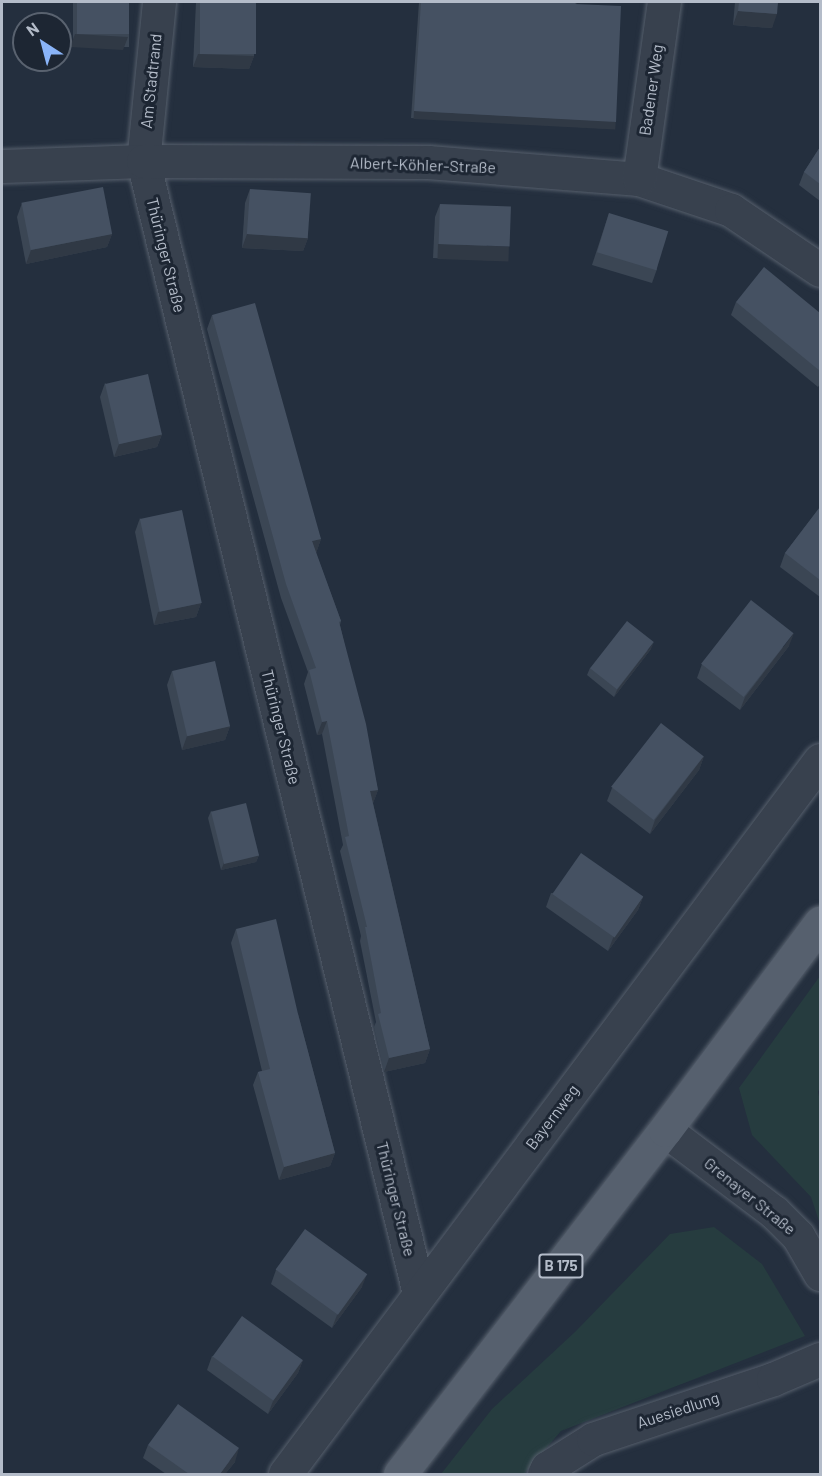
<!DOCTYPE html>
<html>
<head>
<meta charset="utf-8">
<style>
  body { margin:0 }
  #map { position:relative; width:822px; height:1476px; overflow:hidden; background:#242f3e; font-family:Barlow,sans-serif }
  div>[style] { position:absolute }
  .green>* { inset:0; background:#263c3f }
  .roads { filter:drop-shadow(0 0 2px #565f6c) drop-shadow(0 0 2px #565f6c) }
  .minor>* { height:33px; margin:-16.5px; padding:0 16.5px; transform-origin:16.5px; border-radius:16.5px; background:#38414e }
  .major>* { height:33px; margin:-16.5px; padding:0 16.5px; transform-origin:16.5px; border-radius:16.5px; background:#56606e }
  .wall>* { inset:0; background:#3b4654; transform-origin:0 0 }
  .shaded-wall>* { inset:0; background:#303945; transform-origin:0 0 }
  .building>* { inset:0; background:#455162; transform-origin:0 0 }
  span { translate:-50% -50%; white-space:nowrap; text-align:center; line-height:1.15; -webkit-text-stroke:6px #1d2633; paint-order:stroke }
  .shield-label span { padding:2px 4px; background:#1d2633; border:2px solid; border-radius:4px; -webkit-text-stroke-width:0 }
  .shield-label { font-size:15px; color:#b4bcc9; font-weight:700 }
  .street-label { font-size:16px; color:#b4bcc9 }
  .frame { position:absolute; inset:0; border:3px solid #b4bcc9; pointer-events:none }
  .north { position:absolute; left:12px; top:12px; width:60px; height:60px; box-sizing:border-box; background:#1d2633; border:2px solid #59626f; border-radius:50%; rotate:324deg; font-size:16px; font-weight:700; line-height:24px; text-align:center; color:#b4bcc9 }
  .north::after { content:''; display:block; margin:auto; width:21px; height:27px; background:#8ab4f8; clip-path:polygon(50% 0,100% 100%,50% 72%,0 100%) }
</style>
</head>
<body>
<div id="map">
  <div class="green">
    <div style="clip-path:polygon(820px 976px,820px 1087px,818px 1092px,820px 1101px,820px 1224px,811px 1197px,752px 1135px,739px 1088px)"></div>
    <div style="clip-path:polygon(714px 1227px,762px 1264px,805px 1336px,561px 1431px,524px 1474px,441px 1474px,492px 1409px,576px 1331px,670px 1234px)"></div>
  </div>
  <div class="roads">
    <div class="minor">
      <div style="left:159px;top:2px;width:160px;rotate:95.7deg"></div>
      <div style="left:143px;top:161px;width:1165px;rotate:76.3deg"></div>
      <div style="left:2px;top:166px;width:141px;rotate:-2deg"></div>
      <div style="left:143px;top:161px;width:285px;rotate:0.2deg"></div>
      <div style="left:428px;top:162px;width:212px;rotate:4.6deg"></div>
      <div style="left:639px;top:179px;width:97px;rotate:18.6deg"></div>
      <div style="left:731px;top:210px;width:107px;rotate:34deg"></div>
      <div style="left:639px;top:179px;width:179px;rotate:-82deg"></div>
      <div style="left:665px;top:1130px;width:136px;rotate:37deg"></div>
      <div style="left:774px;top:1212px;width:34px;rotate:45deg"></div>
      <div style="left:798px;top:1236px;width:44px;rotate:59.9deg"></div>
      <div style="left:285px;top:1474px;width:892px;rotate:-53.16deg"></div>
      <div style="left:544px;top:1474px;width:7px;rotate:-63deg"></div>
      <div style="left:547px;top:1468px;width:54px;rotate:-32.2deg"></div>
      <div style="left:593px;top:1439px;width:190px;rotate:-18.4deg"></div>
      <div style="left:773px;top:1379px;width:51px;rotate:-23.1deg"></div>
    </div>
    <div class="major">
      <div style="left:400px;top:1474px;width:434px;rotate:-52.4deg"></div>
      <div style="left:665px;top:1130px;width:259px;rotate:-53.2deg"></div>
    </div>
  </div>
  <div class="wall">
    <div style="left:73px;top:2px;width:56px;height:45px"></div>
    <div style="clip-path:polygon(196px 2px,256px 2px,254px 56px,249px 69px,193px 67px)"></div>
    <div style="clip-path:polygon(419px 2px,576px 2px,613px 129px,411px 118px)"></div>
    <div style="clip-path:polygon(735px 2px,778px 2px,772px 28px,733px 25px)"></div>
    <div style="clip-path:polygon(820px 147px,820px 201px,799px 185px,804px 172px)"></div>
    <div style="clip-path:polygon(250px 189px,308px 238px,303px 251px,242px 248px,245px 203px)"></div>
    <div style="clip-path:polygon(22px 203px,112px 234px,107px 247px,26px 264px,17px 217px)"></div>
    <div style="clip-path:polygon(440px 204px,504px 261px,433px 258px,435px 217px)"></div>
    <div style="clip-path:polygon(609px 213px,657px 269px,652px 283px,592px 265px)"></div>
    <div style="clip-path:polygon(736px 302px,820px 313px,820px 384px,818px 387px,731px 315px)"></div>
    <div style="clip-path:polygon(212px 315px,321px 539px,316px 553px,341px 621px,340px 625px,378px 790px,373px 803px,430px 1049px,425px 1063px,384px 1072px,374px 1027px,376px 1022px,360px 941px,361px 936px,340px 851px,343px 845px,322px 734px,317px 735px,304px 684px,308px 672px,281px 598px,207px 329px)"></div>
    <div style="clip-path:polygon(105px 383px,162px 434px,157px 447px,114px 457px,100px 397px)"></div>
    <div style="clip-path:polygon(820px 507px,820px 597px,780px 567px,785px 553px)"></div>
    <div style="clip-path:polygon(140px 518px,201px 603px,196px 617px,154px 625px,135px 532px)"></div>
    <div style="clip-path:polygon(789px 646px,740px 710px,697px 678px,702px 664px)"></div>
    <div style="clip-path:polygon(651px 649px,614px 697px,587px 675px,590px 668px)"></div>
    <div style="clip-path:polygon(172px 671px,230px 726px,225px 740px,182px 750px,167px 685px)"></div>
    <div style="clip-path:polygon(704px 756px,699px 770px,650px 834px,607px 801px,612px 788px)"></div>
    <div style="clip-path:polygon(211px 811px,259px 855px,256px 862px,221px 870px,208px 818px)"></div>
    <div style="clip-path:polygon(551px 893px,643px 897px,638px 910px,608px 951px,546px 907px)"></div>
    <div style="clip-path:polygon(236px 929px,298px 1014px,335px 1153px,330px 1166px,279px 1180px,253px 1085px,258px 1072px,262px 1071px,231px 943px)"></div>
    <div style="clip-path:polygon(276px 1270px,362px 1287px,332px 1328px,271px 1284px)"></div>
    <div style="clip-path:polygon(212px 1356px,303px 1360px,298px 1373px,268px 1414px,207px 1370px)"></div>
    <div style="clip-path:polygon(148px 1445px,235px 1462px,225px 1474px,166px 1474px,143px 1458px)"></div>
  </div>
  <div class="shaded-wall">
    <div style="clip-path:polygon(738px 11px,777px 14px,772px 28px,733px 25px)"></div>
    <div style="clip-path:polygon(75px 34px,128px 37px,123px 50px,70px 47px)"></div>
    <div style="clip-path:polygon(198px 54px,254px 56px,249px 69px,193px 67px)"></div>
    <div style="left:414px;top:111px;width:202px;height:8px;rotate:3deg"></div>
    <div style="clip-path:polygon(112px 234px,107px 247px,26px 264px,31px 250px)"></div>
    <div style="clip-path:polygon(247px 234px,308px 238px,303px 251px,242px 248px)"></div>
    <div style="left:438px;top:244px;width:71px;height:15px;rotate:2deg"></div>
    <div style="clip-path:polygon(162px 434px,157px 447px,114px 457px,119px 444px)"></div>
    <div style="clip-path:polygon(321px 539px,316px 553px,312px 541px)"></div>
    <div style="clip-path:polygon(201px 603px,196px 617px,154px 625px,158px 612px)"></div>
    <div style="clip-path:polygon(794px 633px,789px 646px,740px 710px,745px 697px)"></div>
    <div style="clip-path:polygon(654px 642px,651px 649px,614px 697px,617px 690px)"></div>
    <div style="clip-path:polygon(327px 721px,322px 734px,317px 735px,322px 722px)"></div>
    <div style="clip-path:polygon(230px 726px,225px 740px,182px 750px,187px 736px)"></div>
    <div style="clip-path:polygon(704px 756px,699px 770px,650px 834px,655px 820px)"></div>
    <div style="clip-path:polygon(378px 790px,373px 803px,370px 791px)"></div>
    <div style="clip-path:polygon(259px 855px,256px 862px,221px 870px,224px 863px)"></div>
    <div style="clip-path:polygon(643px 897px,638px 910px,608px 951px,613px 938px)"></div>
    <div style="clip-path:polygon(430px 1049px,425px 1063px,384px 1072px,389px 1058px)"></div>
    <div style="clip-path:polygon(335px 1153px,330px 1166px,279px 1180px,284px 1167px)"></div>
    <div style="clip-path:polygon(367px 1274px,362px 1287px,332px 1328px,337px 1315px)"></div>
    <div style="clip-path:polygon(303px 1360px,298px 1373px,268px 1414px,273px 1401px)"></div>
    <div style="clip-path:polygon(239px 1448px,235px 1462px,225px 1474px,220px 1474px)"></div>
  </div>
  <div class="building">
    <div style="left:77px;top:2px;width:52px;height:32px"></div>
    <div style="left:200px;top:2px;width:56px;height:52px"></div>
    <div style="clip-path:polygon(421px 2px,576px 2px,575px 4px,621px 6px,616px 122px,414px 111px)"></div>
    <div style="clip-path:polygon(739px 2px,778px 2px,777px 14px,738px 11px)"></div>
    <div style="clip-path:polygon(820px 147px,820px 184px,804px 172px)"></div>
    <div style="left:103px;top:187px;width:48px;height:83px;rotate:79deg"></div>
    <div style="left:250px;top:189px;width:61px;height:45px;rotate:4deg"></div>
    <div style="left:440px;top:204px;width:71px;height:40px;rotate:2deg"></div>
    <div style="left:609px;top:213px;width:62px;height:41px;rotate:17deg"></div>
    <div style="clip-path:polygon(764px 267px,820px 313px,820px 371px,736px 302px)"></div>
    <div style="clip-path:polygon(255px 303px,321px 539px,312px 541px,341px 621px,339px 622px,366px 724px,378px 790px,370px 791px,430px 1049px,389px 1058px,378px 1014px,381px 1013px,365px 927px,367px 927px,345px 837px,349px 836px,327px 721px,322px 722px,309px 670px,316px 668px,286px 584px,212px 315px)"></div>
    <div style="left:148px;top:374px;width:62px;height:44px;rotate:77deg"></div>
    <div style="clip-path:polygon(820px 507px,820px 580px,785px 553px)"></div>
    <div style="left:182px;top:510px;width:95px;height:43px;rotate:78deg"></div>
    <div style="left:751px;top:600px;width:54px;height:81px;rotate:38deg"></div>
    <div style="left:627px;top:621px;width:34px;height:60px;rotate:38deg"></div>
    <div style="left:215px;top:661px;width:67px;height:44px;rotate:77deg"></div>
    <div style="left:661px;top:723px;width:54px;height:81px;rotate:38deg"></div>
    <div style="left:246px;top:803px;width:54px;height:36px;rotate:76deg"></div>
    <div style="left:581px;top:853px;width:76px;height:50px;rotate:35deg"></div>
    <div style="clip-path:polygon(276px 919px,298px 1014px,335px 1153px,284px 1167px,258px 1072px,270px 1069px,236px 929px)"></div>
    <div style="left:305px;top:1229px;width:77px;height:50px;rotate:36deg"></div>
    <div style="left:242px;top:1316px;width:75px;height:50px;rotate:36deg"></div>
    <div style="clip-path:polygon(178px 1404px,239px 1448px,220px 1474px,189px 1474px,148px 1445px)"></div>
  </div>
  <div class="shield-label">
    <span style="left:561px;top:1266px">B 175</span>
  </div>
  <div class="street-label">
    <span style="left:151px;top:81px;rotate:-84deg">Am Stadtrand</span>
    <span style="left:651px;top:90px;rotate:-82deg">Badener Weg</span>
    <span style="left:423px;top:165px;rotate:2deg">Albert-Köhler-Straße</span>
    <span style="left:166px;top:255px;rotate:76deg">Thüringer Straße</span>
    <span style="left:281px;top:727px;rotate:76deg">Thüringer Straße</span>
    <span style="left:552px;top:1117px;rotate:-53deg">Bayernweg</span>
    <span style="left:750px;top:1196px;rotate:39deg">Grenayer Straße</span>
    <span style="left:396px;top:1199px;rotate:76deg">Thüringer Straße</span>
    <span style="left:678px;top:1410px;rotate:-18deg">Auesiedlung</span>
  </div>
  <div class="frame"></div>
  <div class="north">N</div>
</div>
</body>
</html>
